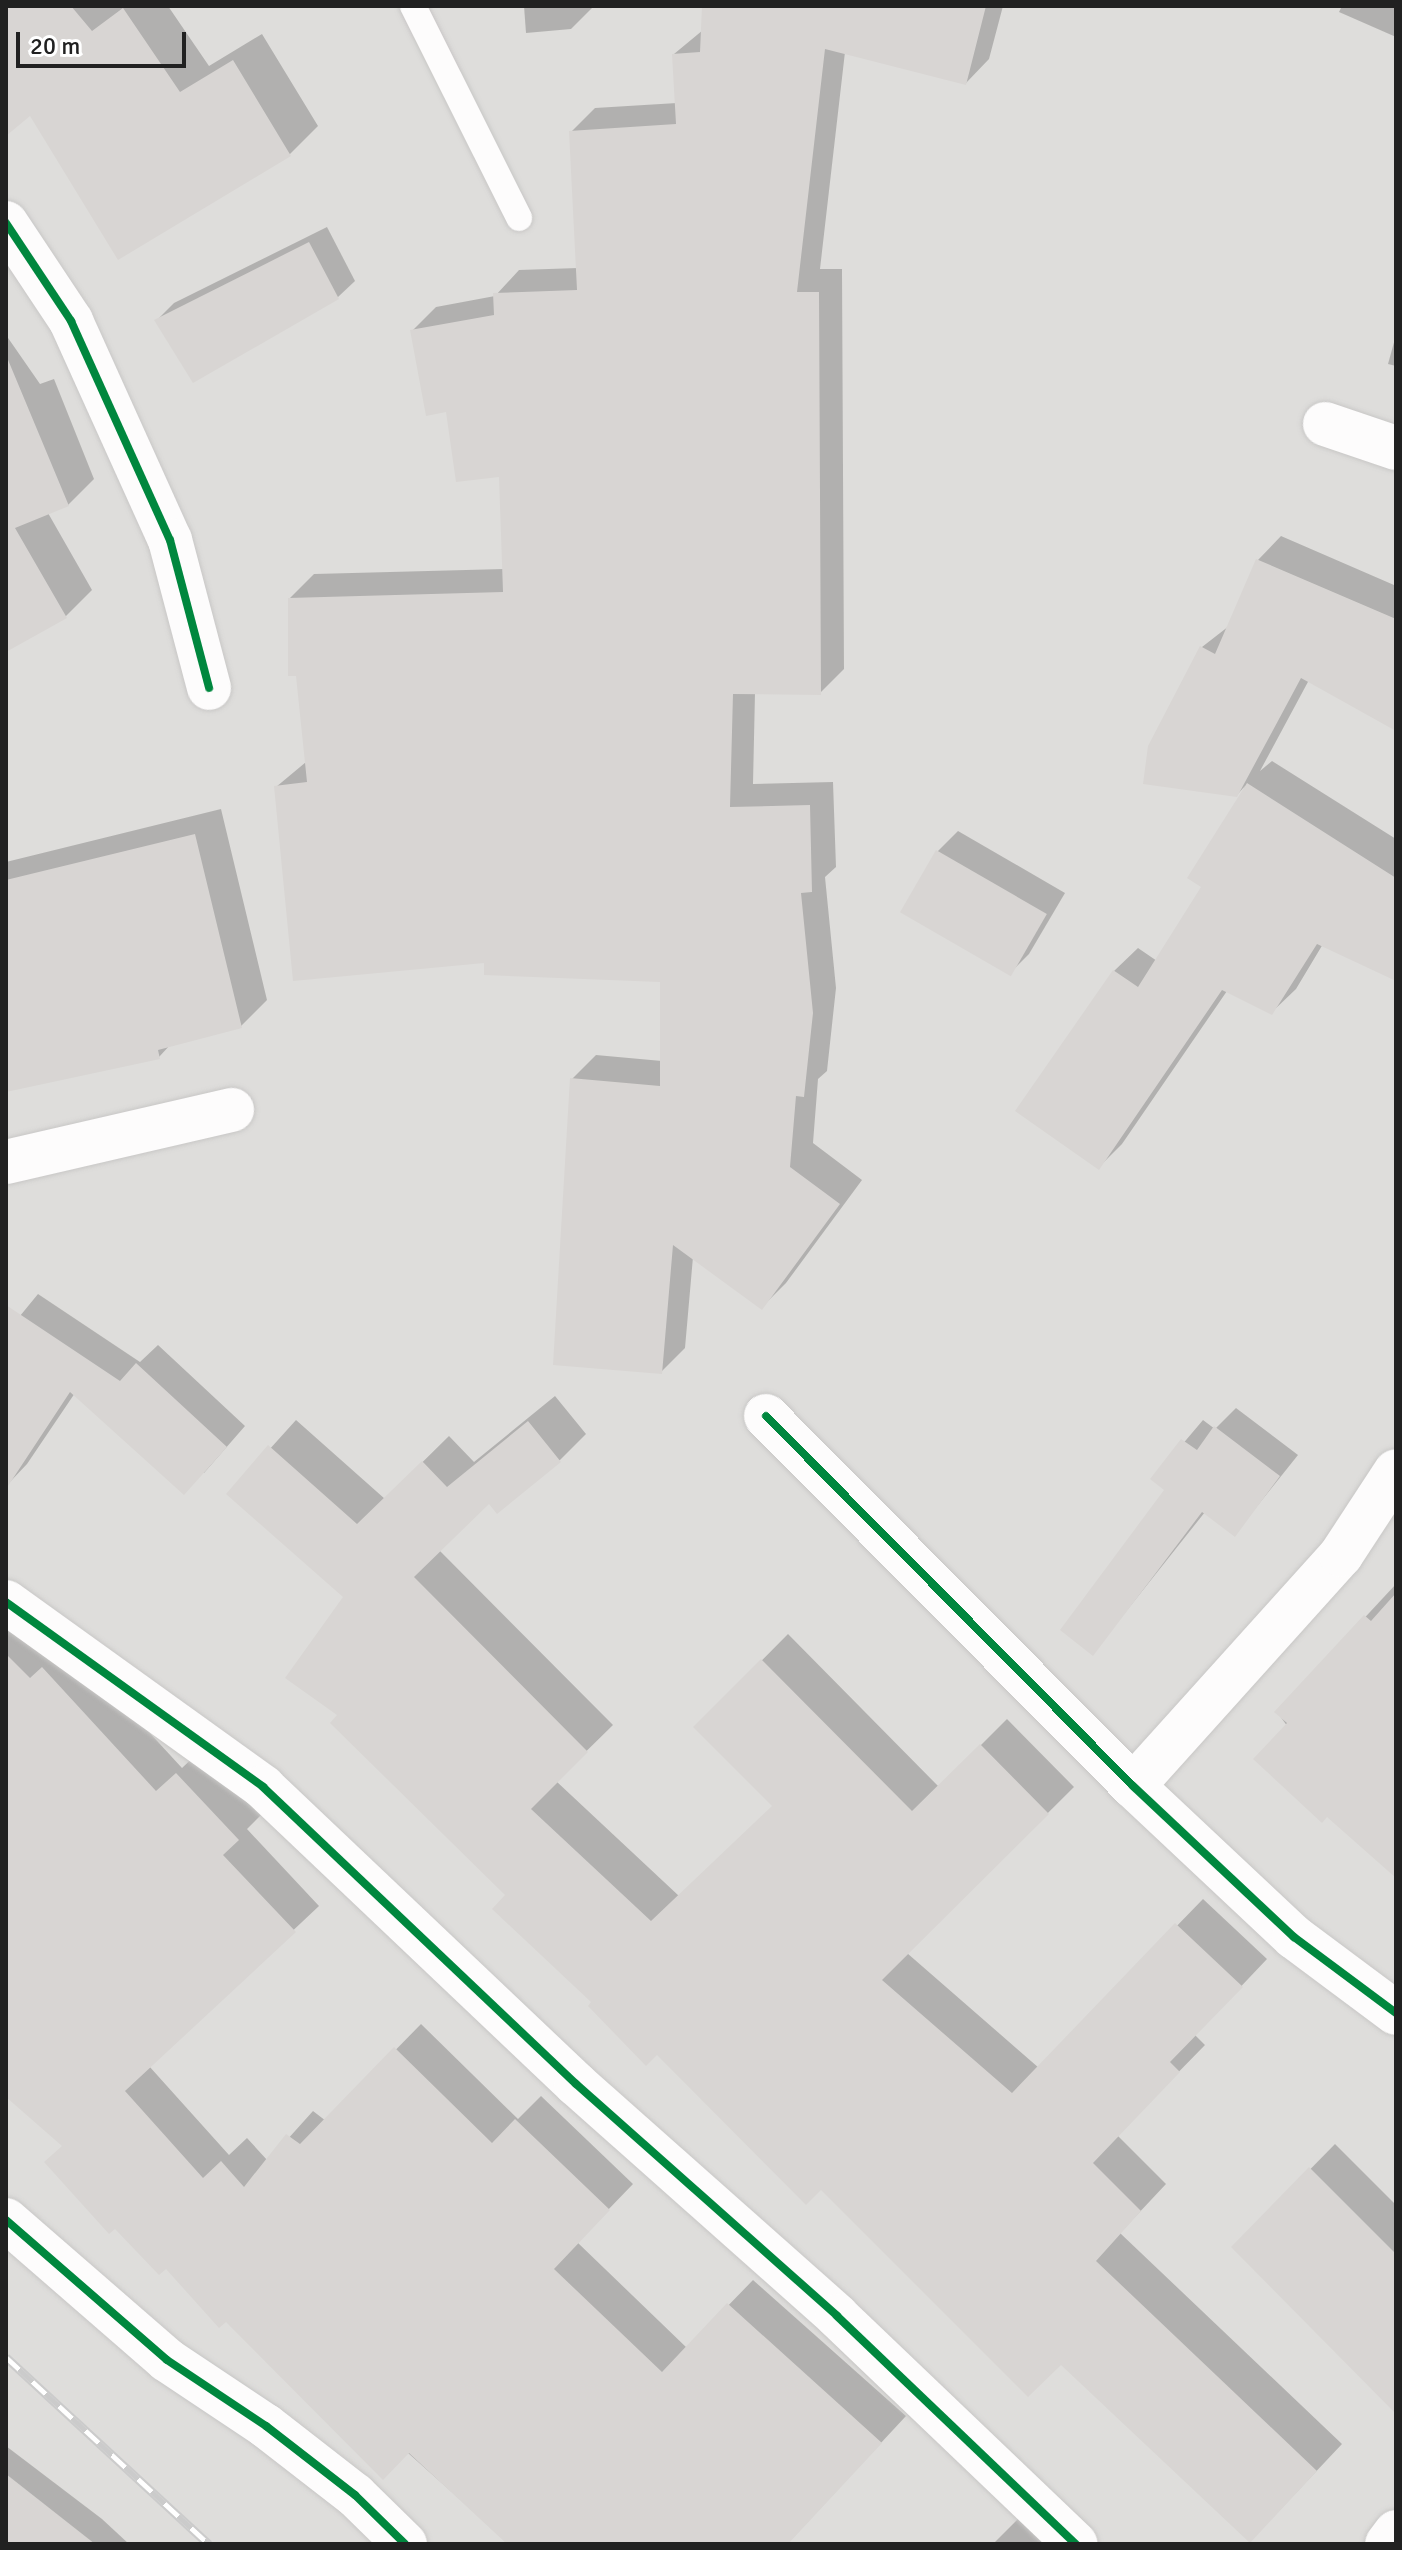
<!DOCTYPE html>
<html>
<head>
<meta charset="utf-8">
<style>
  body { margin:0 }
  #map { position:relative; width:1402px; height:2550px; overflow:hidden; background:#efedea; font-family:Signika,sans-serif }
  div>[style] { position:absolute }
  .residential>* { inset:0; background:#dedddb; transform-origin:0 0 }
  .shadow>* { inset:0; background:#0003 }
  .building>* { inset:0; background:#d8d5d3; transform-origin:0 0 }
  .roads { filter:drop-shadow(0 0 2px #c8c7c6) drop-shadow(0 0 2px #c8c7c6) }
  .service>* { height:26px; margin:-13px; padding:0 13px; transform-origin:13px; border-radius:13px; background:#fdfcfc }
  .minor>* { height:44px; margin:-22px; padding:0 22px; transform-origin:22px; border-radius:22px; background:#fdfcfc }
  .rail>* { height:9px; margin-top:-4.5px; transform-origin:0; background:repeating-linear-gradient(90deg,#fff 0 18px,#cbcbcb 0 36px); box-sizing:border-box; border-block:2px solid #cbcbcb }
  .cycleway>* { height:8px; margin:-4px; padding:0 4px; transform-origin:4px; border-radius:4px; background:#00873e }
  span { translate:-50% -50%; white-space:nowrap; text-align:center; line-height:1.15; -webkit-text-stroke:8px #fff; paint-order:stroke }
  .frame { position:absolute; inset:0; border:8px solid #212121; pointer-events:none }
  .scale { position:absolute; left:16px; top:32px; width:170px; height:36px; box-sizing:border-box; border:4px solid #212121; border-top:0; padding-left:10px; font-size:24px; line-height:28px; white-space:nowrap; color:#212121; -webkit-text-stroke:6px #fff; paint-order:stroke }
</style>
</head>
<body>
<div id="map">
  <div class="residential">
    <div style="left:6px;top:6px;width:1390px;height:2538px"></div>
  </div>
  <div class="shadow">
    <div style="clip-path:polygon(6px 6px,168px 6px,209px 66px,262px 34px,318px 126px,290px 154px,30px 113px,6px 101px)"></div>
    <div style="clip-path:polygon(524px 6px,594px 6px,571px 29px,526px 33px)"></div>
    <div style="clip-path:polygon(704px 6px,1003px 6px,989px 59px,966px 83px,845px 52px,820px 269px,842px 269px,844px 669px,820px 693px,755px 693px,753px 784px,833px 782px,836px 867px,825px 877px,836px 988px,827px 1071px,818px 1079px,813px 1143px,862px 1180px,786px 1283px,762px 1307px,693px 1257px,685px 1348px,661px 1372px,572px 1079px,596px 1055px,662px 1061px,662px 980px,486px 961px,276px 787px,306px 762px,290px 598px,314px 574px,504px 569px,501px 474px,448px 410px,412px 331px,436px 307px,495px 296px,519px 270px,578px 268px,571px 132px,595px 108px,677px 103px,674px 54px,703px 30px)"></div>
    <div style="clip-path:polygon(1342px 6px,1396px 6px,1396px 37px,1339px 12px)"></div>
    <div style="clip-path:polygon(327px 227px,355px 281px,338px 297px,157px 320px,174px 303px)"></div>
    <div style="clip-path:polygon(6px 335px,40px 384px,54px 379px,94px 479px,68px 505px,48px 513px,92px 590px,66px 616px,6px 649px)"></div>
    <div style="clip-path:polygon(1396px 335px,1396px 366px,1388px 364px)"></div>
    <div style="clip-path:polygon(1281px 536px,1394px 585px,1396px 581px,1396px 729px,1309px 680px,1260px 771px,1272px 761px,1396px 839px,1396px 979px,1323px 944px,1296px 989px,1272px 1012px,1227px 991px,1122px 1144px,1099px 1167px,1114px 971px,1138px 948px,1157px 961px,1204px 886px,1245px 786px,1237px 795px,1202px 647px,1229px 626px,1258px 560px)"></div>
    <div style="clip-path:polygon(221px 809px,267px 1000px,241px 1026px,171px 1044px,159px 1057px,6px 1088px,6px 862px)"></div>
    <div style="clip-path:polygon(958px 831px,1065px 893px,1029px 954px,1009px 974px,903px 912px,938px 851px)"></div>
    <div style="clip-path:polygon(38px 1294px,140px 1362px,158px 1345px,245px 1426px,204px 1473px,75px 1393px,27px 1464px,8px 1484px,6px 1333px)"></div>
    <div style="clip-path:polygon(555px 1396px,586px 1434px,560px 1460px,489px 1501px,439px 1550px,613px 1725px,556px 1781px,679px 1896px,774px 1806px,696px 1727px,788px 1634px,939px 1787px,1007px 1719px,1074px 1787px,907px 1953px,1039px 2068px,1203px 1899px,1267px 1959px,1195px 2035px,1205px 2045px,1117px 2135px,1166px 2184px,1120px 2233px,1342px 2444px,1276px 2514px,821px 2188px,594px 2002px,508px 1895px,341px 1715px,346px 1597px,229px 1494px,296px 1420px,385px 1499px,449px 1436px,474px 1462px)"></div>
    <div style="clip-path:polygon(1236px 1408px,1298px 1455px,1234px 1535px,1205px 1512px,1093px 1653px,1167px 1490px,1153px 1479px,1203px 1420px,1215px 1429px)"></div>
    <div style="clip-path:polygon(1396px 1584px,1396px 1875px,1277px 1712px)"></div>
    <div style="clip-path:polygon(6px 1604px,68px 1644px,182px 1768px,202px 1749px,262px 1814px,247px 1829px,319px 1906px,149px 2066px,229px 2155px,247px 2138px,268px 2161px,313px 2111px,326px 2121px,421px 2024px,518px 2119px,541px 2096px,633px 2184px,577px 2242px,687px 2348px,753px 2280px,906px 2416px,787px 2544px,510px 2544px,6px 2094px)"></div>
    <div style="clip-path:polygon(1335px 2144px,1396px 2205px,1396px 2411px,1234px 2247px)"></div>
    <div style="clip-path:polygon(6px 2446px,102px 2519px,129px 2544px,6px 2544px)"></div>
    <div style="clip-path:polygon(1034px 2503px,1077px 2544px,993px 2544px)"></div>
  </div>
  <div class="building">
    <div style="clip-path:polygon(6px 6px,71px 6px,92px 31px,123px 8px,180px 92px,233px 60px,291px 156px,118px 260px,30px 116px,6px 136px)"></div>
    <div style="clip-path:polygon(702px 6px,986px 6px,966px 85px,825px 49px,797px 292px,819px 292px,821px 695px,733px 694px,730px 807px,810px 805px,812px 892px,801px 893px,813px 1013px,804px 1097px,796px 1096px,790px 1167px,840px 1204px,762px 1310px,673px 1245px,662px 1374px,553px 1365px,570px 1078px,660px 1086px,660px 982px,484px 975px,484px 963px,293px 981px,274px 786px,307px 782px,296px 676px,288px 676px,288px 598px,503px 592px,499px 477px,456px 482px,446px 412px,426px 416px,410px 330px,494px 315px,493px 293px,577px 290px,569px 131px,676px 124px,672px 54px,700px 52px)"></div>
    <div style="clip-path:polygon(309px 242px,339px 299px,193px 383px,154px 320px)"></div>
    <div style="clip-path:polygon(6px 355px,69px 506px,15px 528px,67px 618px,6px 652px)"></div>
    <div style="clip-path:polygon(1256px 559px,1396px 619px,1396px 731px,1301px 678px,1237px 797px,1143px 784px,1148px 746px,1200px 646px,1215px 654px)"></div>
    <div style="clip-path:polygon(1247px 783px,1396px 878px,1396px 981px,1317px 944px,1272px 1015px,1222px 990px,1099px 1170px,1015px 1111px,1113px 970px,1138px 987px,1201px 887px,1187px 878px)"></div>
    <div style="clip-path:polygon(195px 834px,242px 1028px,158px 1050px,160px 1059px,6px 1092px,6px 880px)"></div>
    <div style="left:936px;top:850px;width:128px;height:72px;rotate:30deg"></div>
    <div style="clip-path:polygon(6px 1305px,120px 1381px,136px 1363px,227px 1447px,184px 1495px,70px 1392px,6px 1489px)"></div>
    <div style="clip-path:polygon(528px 1421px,561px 1462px,497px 1514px,489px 1504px,414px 1577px,588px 1752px,531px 1809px,651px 1921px,772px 1806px,693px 1727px,761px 1659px,912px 1811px,980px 1744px,1049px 1814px,882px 1980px,1012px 2093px,1175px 1923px,1243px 1987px,1170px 2062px,1180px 2072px,1093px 2163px,1141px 2211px,1096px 2261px,1317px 2471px,1250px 2543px,1061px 2365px,1028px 2397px,821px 2190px,806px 2205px,657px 2055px,646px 2066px,588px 2006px,591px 2002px,492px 1909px,505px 1895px,330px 1723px,337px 1715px,285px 1678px,343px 1597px,226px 1494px,268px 1445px,357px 1524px,422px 1461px,447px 1487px)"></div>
    <div style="clip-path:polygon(1214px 1426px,1280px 1476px,1235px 1537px,1202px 1512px,1093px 1656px,1060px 1630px,1164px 1490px,1150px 1479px,1181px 1439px,1197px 1450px)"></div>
    <div style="clip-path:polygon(1396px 1593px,1396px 1878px,1327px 1817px,1322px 1823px,1253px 1759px,1287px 1723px,1274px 1712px,1364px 1615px,1371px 1621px)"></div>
    <div style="clip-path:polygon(6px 1654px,30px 1678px,42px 1667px,156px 1791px,176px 1773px,239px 1840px,223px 1855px,296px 1932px,125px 2091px,203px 2178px,221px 2161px,244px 2187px,286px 2134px,300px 2144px,394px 2047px,492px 2143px,515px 2119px,610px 2210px,554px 2269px,662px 2372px,727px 2303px,882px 2443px,788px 2544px,507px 2544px,409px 2453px,383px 2480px,226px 2322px,219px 2328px,166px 2269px,159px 2275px,115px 2229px,109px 2234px,44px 2162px,62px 2146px,6px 2097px)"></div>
    <div style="clip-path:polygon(1309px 2167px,1396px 2254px,1396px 2414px,1231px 2247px)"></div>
    <div style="clip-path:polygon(6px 2474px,95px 2544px,6px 2544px)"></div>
  </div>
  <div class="roads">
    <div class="service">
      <div style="left:413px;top:6px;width:237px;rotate:63.4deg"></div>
    </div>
    <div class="minor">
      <div style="left:6px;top:223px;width:118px;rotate:56.4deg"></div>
      <div style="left:71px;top:321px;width:240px;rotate:65.7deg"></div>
      <div style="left:170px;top:540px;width:153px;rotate:75.2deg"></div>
      <div style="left:1325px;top:424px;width:75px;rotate:18.7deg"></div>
      <div style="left:6px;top:1162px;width:232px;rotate:-13deg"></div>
      <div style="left:766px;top:1416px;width:521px;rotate:45.23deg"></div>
      <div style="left:1133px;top:1786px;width:221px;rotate:43.2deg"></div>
      <div style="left:1294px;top:1937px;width:127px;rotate:36.7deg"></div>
      <div style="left:6px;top:1602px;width:317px;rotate:35.7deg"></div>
      <div style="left:263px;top:1787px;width:431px;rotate:43.5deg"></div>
      <div style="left:576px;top:2084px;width:349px;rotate:41.6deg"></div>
      <div style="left:837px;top:2316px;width:330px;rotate:43.7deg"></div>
      <div style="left:1133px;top:1786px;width:311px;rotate:-48deg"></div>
      <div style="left:1341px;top:1555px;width:100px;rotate:-56.8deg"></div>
      <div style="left:6px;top:2220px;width:213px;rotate:41deg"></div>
      <div style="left:167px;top:2360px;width:119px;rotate:33.7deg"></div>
      <div style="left:266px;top:2426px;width:113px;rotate:37.8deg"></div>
      <div style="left:355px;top:2495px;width:70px;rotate:44.4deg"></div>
      <div style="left:1387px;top:2544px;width:15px;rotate:-53deg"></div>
    </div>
  </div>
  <div class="rail">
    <div style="left:6px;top:2357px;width:276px;rotate:42.7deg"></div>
  </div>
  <div class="cycleway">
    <div style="left:6px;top:223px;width:118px;rotate:56.4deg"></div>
    <div style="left:71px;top:321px;width:240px;rotate:65.7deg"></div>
    <div style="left:170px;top:540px;width:153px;rotate:75.2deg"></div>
    <div style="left:766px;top:1416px;width:521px;rotate:45.23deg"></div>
    <div style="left:1133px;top:1786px;width:221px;rotate:43.2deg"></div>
    <div style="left:1294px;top:1937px;width:127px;rotate:36.7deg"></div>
    <div style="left:6px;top:1602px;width:317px;rotate:35.7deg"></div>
    <div style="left:263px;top:1787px;width:431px;rotate:43.5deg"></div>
    <div style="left:576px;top:2084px;width:349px;rotate:41.6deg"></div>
    <div style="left:837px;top:2316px;width:330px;rotate:43.7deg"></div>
    <div style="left:6px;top:2220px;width:213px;rotate:41deg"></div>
    <div style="left:167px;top:2360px;width:119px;rotate:33.7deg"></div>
    <div style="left:266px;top:2426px;width:113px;rotate:37.8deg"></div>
    <div style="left:355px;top:2495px;width:70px;rotate:44.4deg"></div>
  </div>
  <div class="frame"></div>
  <div class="scale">20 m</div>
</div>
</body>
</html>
